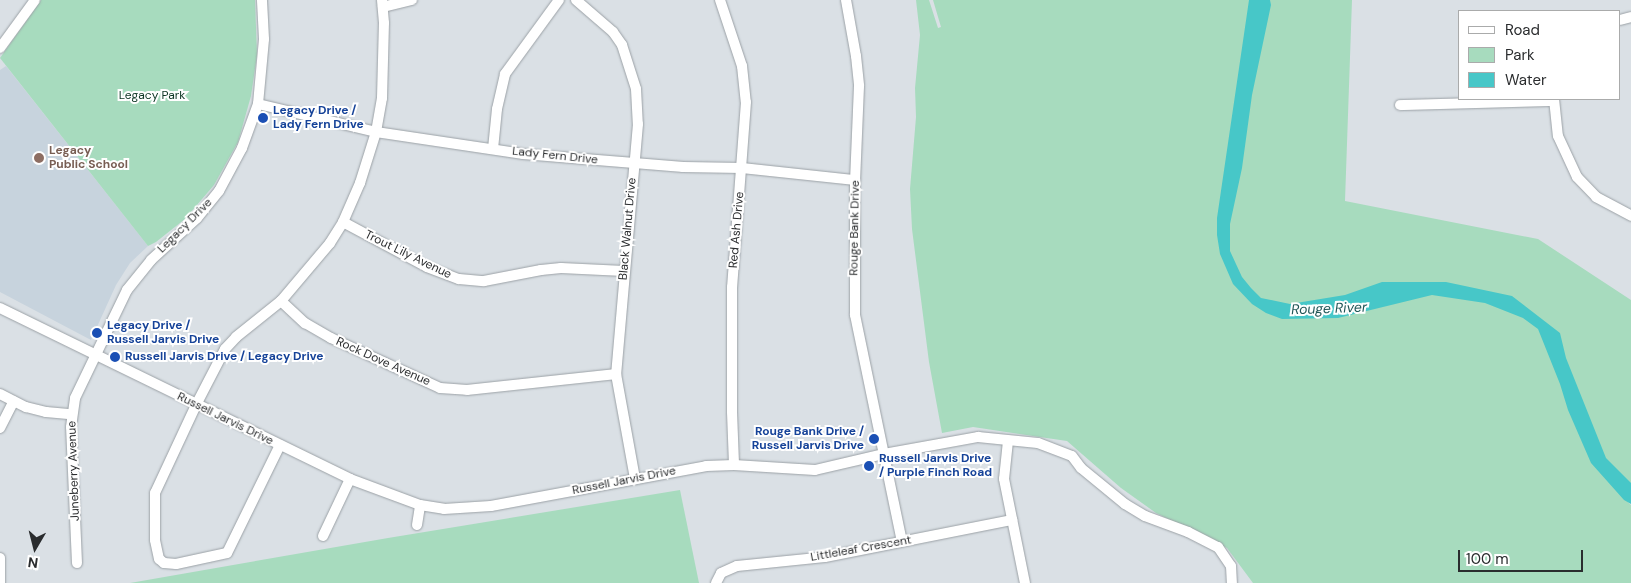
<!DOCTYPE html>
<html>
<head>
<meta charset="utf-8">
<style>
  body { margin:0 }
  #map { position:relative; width:1631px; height:583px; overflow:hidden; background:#dae0e5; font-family:"DM Sans",sans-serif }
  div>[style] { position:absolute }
  .built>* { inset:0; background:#c7d3dd }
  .green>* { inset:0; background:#a7dbbe }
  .water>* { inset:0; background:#47c7c8 }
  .roads { filter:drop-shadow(0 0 1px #9ba1a6) drop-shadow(0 0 1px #9ba1a6) }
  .minor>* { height:10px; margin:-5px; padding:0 5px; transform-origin:5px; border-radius:5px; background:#fff }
  .dots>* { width:14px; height:14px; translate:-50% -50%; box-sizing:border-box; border:2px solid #fff; border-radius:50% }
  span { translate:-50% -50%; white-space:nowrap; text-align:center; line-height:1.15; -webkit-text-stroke:4px #fff; paint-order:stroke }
  .park-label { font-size:12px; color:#0c3523 }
  .transit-label { font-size:12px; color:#164399; font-weight:700 }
  .left { translate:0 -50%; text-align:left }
  .right { translate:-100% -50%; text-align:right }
  .education-label { font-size:12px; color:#785e54; font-weight:700 }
  .street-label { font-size:12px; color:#2a2c2e }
  .water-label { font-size:14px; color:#1f5556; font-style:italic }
  .legend { position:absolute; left:1458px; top:10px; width:162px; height:90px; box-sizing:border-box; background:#fff; border:1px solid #aaabab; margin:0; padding:6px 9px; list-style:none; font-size:15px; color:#2a2c2e }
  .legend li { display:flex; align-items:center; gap:10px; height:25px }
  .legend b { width:25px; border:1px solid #aaabab }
  .north { position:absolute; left:10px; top:523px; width:50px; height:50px; -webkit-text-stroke:4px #fff; paint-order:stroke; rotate:188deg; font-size:14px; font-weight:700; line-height:20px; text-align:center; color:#2a2c2e }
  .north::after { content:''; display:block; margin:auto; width:18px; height:22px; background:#2a2c2e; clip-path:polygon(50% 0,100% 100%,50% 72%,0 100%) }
  .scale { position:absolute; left:1458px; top:550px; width:125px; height:22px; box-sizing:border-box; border:2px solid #2a2c2e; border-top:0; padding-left:6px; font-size:15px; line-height:18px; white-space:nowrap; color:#2a2c2e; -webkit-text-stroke:4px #fff; paint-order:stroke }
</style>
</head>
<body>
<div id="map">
  <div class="built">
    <div style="clip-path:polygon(6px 66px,148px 246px,130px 263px,116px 285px,91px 340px,0 292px,0 70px)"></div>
  </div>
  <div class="green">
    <div style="clip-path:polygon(41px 0,255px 0,257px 55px,251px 96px,238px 142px,214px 185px,185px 219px,156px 242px,148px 246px,0 58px)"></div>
    <div style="clip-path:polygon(916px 0,929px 0,938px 28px,941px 27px,933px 0,1352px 0,1345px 201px,1538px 239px,1631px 300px,1631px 501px,1628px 502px,1631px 505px,1631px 583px,1253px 583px,1227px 548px,1156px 513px,1121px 488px,1067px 441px,973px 427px,942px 433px,929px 362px,912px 229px,910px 189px,916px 117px,915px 88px,920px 35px)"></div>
    <div style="clip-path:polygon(680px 490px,699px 583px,130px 583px,388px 538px)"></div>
  </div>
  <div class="water">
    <div style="clip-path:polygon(1249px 0,1270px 0,1271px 5px,1252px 95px,1242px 168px,1230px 224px,1230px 251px,1242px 277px,1251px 288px,1261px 298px,1290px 304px,1345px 295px,1382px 282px,1446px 282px,1512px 296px,1560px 333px,1566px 358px,1606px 458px,1631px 483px,1631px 504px,1624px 500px,1591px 463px,1568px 410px,1560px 384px,1538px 329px,1523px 318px,1485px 303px,1432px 295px,1338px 318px,1282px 319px,1266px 313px,1252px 304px,1233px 284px,1220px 254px,1217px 235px,1217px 218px)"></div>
  </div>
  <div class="roads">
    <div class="minor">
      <div style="left:576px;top:0;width:49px;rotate:40.9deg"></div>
      <div style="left:613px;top:32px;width:16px;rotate:55deg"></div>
      <div style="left:622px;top:45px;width:46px;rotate:72.3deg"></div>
      <div style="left:636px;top:89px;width:35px;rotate:87deg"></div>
      <div style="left:638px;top:124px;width:251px;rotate:95deg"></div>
      <div style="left:616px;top:374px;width:107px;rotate:79.7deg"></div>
      <div style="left:720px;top:0;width:70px;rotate:71.6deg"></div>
      <div style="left:742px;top:66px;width:36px;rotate:84deg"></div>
      <div style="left:746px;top:102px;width:186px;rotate:94.3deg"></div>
      <div style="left:732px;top:287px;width:125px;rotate:90deg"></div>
      <div style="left:732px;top:412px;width:53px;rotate:87.8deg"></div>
      <div style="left:846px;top:0;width:57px;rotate:79.9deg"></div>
      <div style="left:856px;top:56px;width:30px;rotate:84deg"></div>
      <div style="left:859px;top:86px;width:94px;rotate:92.4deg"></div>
      <div style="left:855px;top:180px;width:135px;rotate:90deg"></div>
      <div style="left:855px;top:315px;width:231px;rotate:78.3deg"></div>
      <div style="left:383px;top:7px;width:30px;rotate:-14deg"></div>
      <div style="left:1620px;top:20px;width:11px;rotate:-15deg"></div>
      <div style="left:0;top:48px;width:59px;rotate:-53.9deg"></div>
      <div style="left:1554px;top:99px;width:37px;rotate:84deg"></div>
      <div style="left:1558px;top:136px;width:45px;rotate:65.1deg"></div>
      <div style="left:1577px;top:177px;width:28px;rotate:46deg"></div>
      <div style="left:1596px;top:197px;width:40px;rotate:28deg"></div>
      <div style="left:258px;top:104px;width:121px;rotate:13.3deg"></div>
      <div style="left:376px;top:132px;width:149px;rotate:8.5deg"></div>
      <div style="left:523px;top:154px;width:161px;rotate:4.6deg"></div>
      <div style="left:683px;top:167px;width:59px;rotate:1deg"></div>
      <div style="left:742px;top:168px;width:114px;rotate:6.1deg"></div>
      <div style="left:1400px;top:105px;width:153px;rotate:-1.5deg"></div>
      <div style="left:493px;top:149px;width:40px;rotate:-84.3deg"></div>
      <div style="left:497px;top:109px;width:36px;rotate:-77deg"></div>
      <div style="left:505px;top:74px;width:92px;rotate:-53.9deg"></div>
      <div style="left:343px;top:222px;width:95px;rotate:28.2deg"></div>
      <div style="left:427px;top:267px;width:34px;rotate:21deg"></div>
      <div style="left:459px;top:279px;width:25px;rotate:5deg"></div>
      <div style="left:484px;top:281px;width:58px;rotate:-10.9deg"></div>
      <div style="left:541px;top:270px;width:20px;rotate:-6deg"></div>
      <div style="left:561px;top:268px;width:63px;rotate:2.7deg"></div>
      <div style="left:281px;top:301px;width:33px;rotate:43deg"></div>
      <div style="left:305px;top:323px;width:30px;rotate:30deg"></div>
      <div style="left:331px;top:338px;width:120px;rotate:24.6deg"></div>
      <div style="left:440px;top:388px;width:27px;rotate:4deg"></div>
      <div style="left:467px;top:390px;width:150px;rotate:-6.1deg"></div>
      <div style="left:0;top:308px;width:390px;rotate:26deg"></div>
      <div style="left:350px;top:479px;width:75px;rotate:20.4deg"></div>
      <div style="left:420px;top:505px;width:24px;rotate:9deg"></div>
      <div style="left:444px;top:509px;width:47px;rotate:-3.7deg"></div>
      <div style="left:491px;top:506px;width:219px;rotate:-10.5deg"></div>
      <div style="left:706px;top:466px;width:28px;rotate:-2deg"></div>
      <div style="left:734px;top:465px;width:81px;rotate:3.5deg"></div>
      <div style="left:815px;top:470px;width:71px;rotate:-13.1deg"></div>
      <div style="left:884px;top:454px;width:96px;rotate:-10.3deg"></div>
      <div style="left:978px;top:437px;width:60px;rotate:5.7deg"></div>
      <div style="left:1038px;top:443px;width:36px;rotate:21deg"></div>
      <div style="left:1072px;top:456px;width:15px;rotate:53deg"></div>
      <div style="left:1081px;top:468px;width:57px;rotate:39.3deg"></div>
      <div style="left:1125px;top:504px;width:23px;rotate:31deg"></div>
      <div style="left:1145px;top:516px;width:46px;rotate:20.4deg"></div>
      <div style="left:1188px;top:532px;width:34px;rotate:27deg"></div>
      <div style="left:1218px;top:547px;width:23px;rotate:56deg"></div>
      <div style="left:1231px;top:566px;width:17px;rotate:87deg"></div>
      <div style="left:0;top:394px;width:29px;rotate:27deg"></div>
      <div style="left:26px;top:407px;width:21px;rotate:14deg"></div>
      <div style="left:46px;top:412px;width:25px;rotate:5deg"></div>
      <div style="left:0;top:428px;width:30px;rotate:-63deg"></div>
      <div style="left:1008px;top:441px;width:38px;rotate:96deg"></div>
      <div style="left:1004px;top:479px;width:106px;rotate:78.6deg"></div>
      <div style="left:280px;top:445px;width:120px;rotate:116.1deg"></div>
      <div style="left:227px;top:553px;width:52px;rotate:167.8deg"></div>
      <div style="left:176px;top:564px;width:12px;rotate:-175deg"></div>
      <div style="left:164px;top:563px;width:6px;rotate:-141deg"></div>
      <div style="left:159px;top:559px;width:19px;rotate:-102deg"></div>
      <div style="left:155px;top:540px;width:47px;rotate:-90deg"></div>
      <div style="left:155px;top:493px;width:97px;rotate:-65deg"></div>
      <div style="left:196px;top:405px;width:63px;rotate:-62.6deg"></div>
      <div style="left:225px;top:349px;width:16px;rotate:-47deg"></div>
      <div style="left:236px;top:337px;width:58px;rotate:-38.7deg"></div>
      <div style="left:281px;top:301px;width:76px;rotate:-49.8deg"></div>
      <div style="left:330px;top:243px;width:25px;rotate:-58deg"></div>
      <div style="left:343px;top:222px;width:43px;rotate:-66.4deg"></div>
      <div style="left:360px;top:183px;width:53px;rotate:-72.6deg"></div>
      <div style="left:376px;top:132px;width:35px;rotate:-80deg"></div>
      <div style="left:382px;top:98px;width:75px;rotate:-88.5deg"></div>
      <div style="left:384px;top:23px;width:23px;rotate:-95deg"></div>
      <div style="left:417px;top:525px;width:20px;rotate:-81deg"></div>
      <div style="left:323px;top:536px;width:63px;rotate:-64.7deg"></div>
      <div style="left:0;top:558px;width:25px;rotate:90deg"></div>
      <div style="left:77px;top:563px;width:136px;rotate:-92.5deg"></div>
      <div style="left:71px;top:427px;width:29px;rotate:-82deg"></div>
      <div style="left:75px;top:398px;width:120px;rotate:-64.3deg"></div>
      <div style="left:127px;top:290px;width:38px;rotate:-51deg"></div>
      <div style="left:151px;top:260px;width:62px;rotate:-42.4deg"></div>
      <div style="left:197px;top:218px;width:35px;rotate:-51deg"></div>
      <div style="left:219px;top:191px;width:49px;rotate:-61.9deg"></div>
      <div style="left:242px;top:148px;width:47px;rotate:-70deg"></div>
      <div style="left:258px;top:104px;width:65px;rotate:-84.7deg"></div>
      <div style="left:264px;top:39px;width:39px;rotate:-93deg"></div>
      <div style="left:716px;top:583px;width:11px;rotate:-63deg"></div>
      <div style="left:721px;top:573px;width:17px;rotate:-24deg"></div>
      <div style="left:737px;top:566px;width:88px;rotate:-5.8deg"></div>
      <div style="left:825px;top:557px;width:191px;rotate:-11.2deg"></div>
    </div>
  </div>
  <div class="dots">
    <div style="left:263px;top:118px;background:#1a4fb4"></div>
    <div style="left:39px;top:158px;background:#8d6e63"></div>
    <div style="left:97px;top:333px;background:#1a4fb4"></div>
    <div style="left:115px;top:357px;background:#1a4fb4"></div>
    <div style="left:874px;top:439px;background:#1a4fb4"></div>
    <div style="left:869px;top:466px;background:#1a4fb4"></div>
  </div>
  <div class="park-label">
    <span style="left:152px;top:96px">Legacy Park</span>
  </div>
  <div class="transit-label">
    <span class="left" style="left:273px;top:118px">Legacy Drive /<br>Lady Fern Drive</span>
    <span class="left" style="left:107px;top:333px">Legacy Drive /<br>Russell Jarvis Drive</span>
    <span class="left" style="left:125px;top:357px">Russell Jarvis Drive / Legacy Drive</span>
    <span class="right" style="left:864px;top:439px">Rouge Bank Drive /<br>Russell Jarvis Drive</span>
    <span class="left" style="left:879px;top:466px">Russell Jarvis Drive<br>/ Purple Finch Road</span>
  </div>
  <div class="education-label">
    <span class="left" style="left:49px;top:158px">Legacy<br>Public School</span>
  </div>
  <div class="street-label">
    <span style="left:555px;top:156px;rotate:6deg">Lady Fern Drive</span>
    <span style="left:185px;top:226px;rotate:-45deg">Legacy Drive</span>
    <span style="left:855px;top:228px;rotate:-89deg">Rouge Bank Drive</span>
    <span style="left:628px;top:229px;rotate:-85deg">Black Walnut Drive</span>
    <span style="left:737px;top:230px;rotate:-85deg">Red Ash Drive</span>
    <span style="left:408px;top:255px;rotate:26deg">Trout Lily Avenue</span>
    <span style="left:383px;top:362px;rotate:24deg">Rock Dove Avenue</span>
    <span style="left:225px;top:419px;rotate:26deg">Russell Jarvis Drive</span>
    <span style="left:74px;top:471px;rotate:-92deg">Juneberry Avenue</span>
    <span style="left:624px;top:481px;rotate:-11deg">Russell Jarvis Drive</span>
    <span style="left:861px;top:549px;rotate:-10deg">Littleleaf Crescent</span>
  </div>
  <div class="water-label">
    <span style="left:1329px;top:308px;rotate:-2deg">Rouge River</span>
  </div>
  <ul class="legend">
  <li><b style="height:6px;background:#fff"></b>Road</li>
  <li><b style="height:14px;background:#a7dbbe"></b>Park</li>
  <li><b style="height:14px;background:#47c7c8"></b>Water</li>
  </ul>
  <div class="north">N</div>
  <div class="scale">100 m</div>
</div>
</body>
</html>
